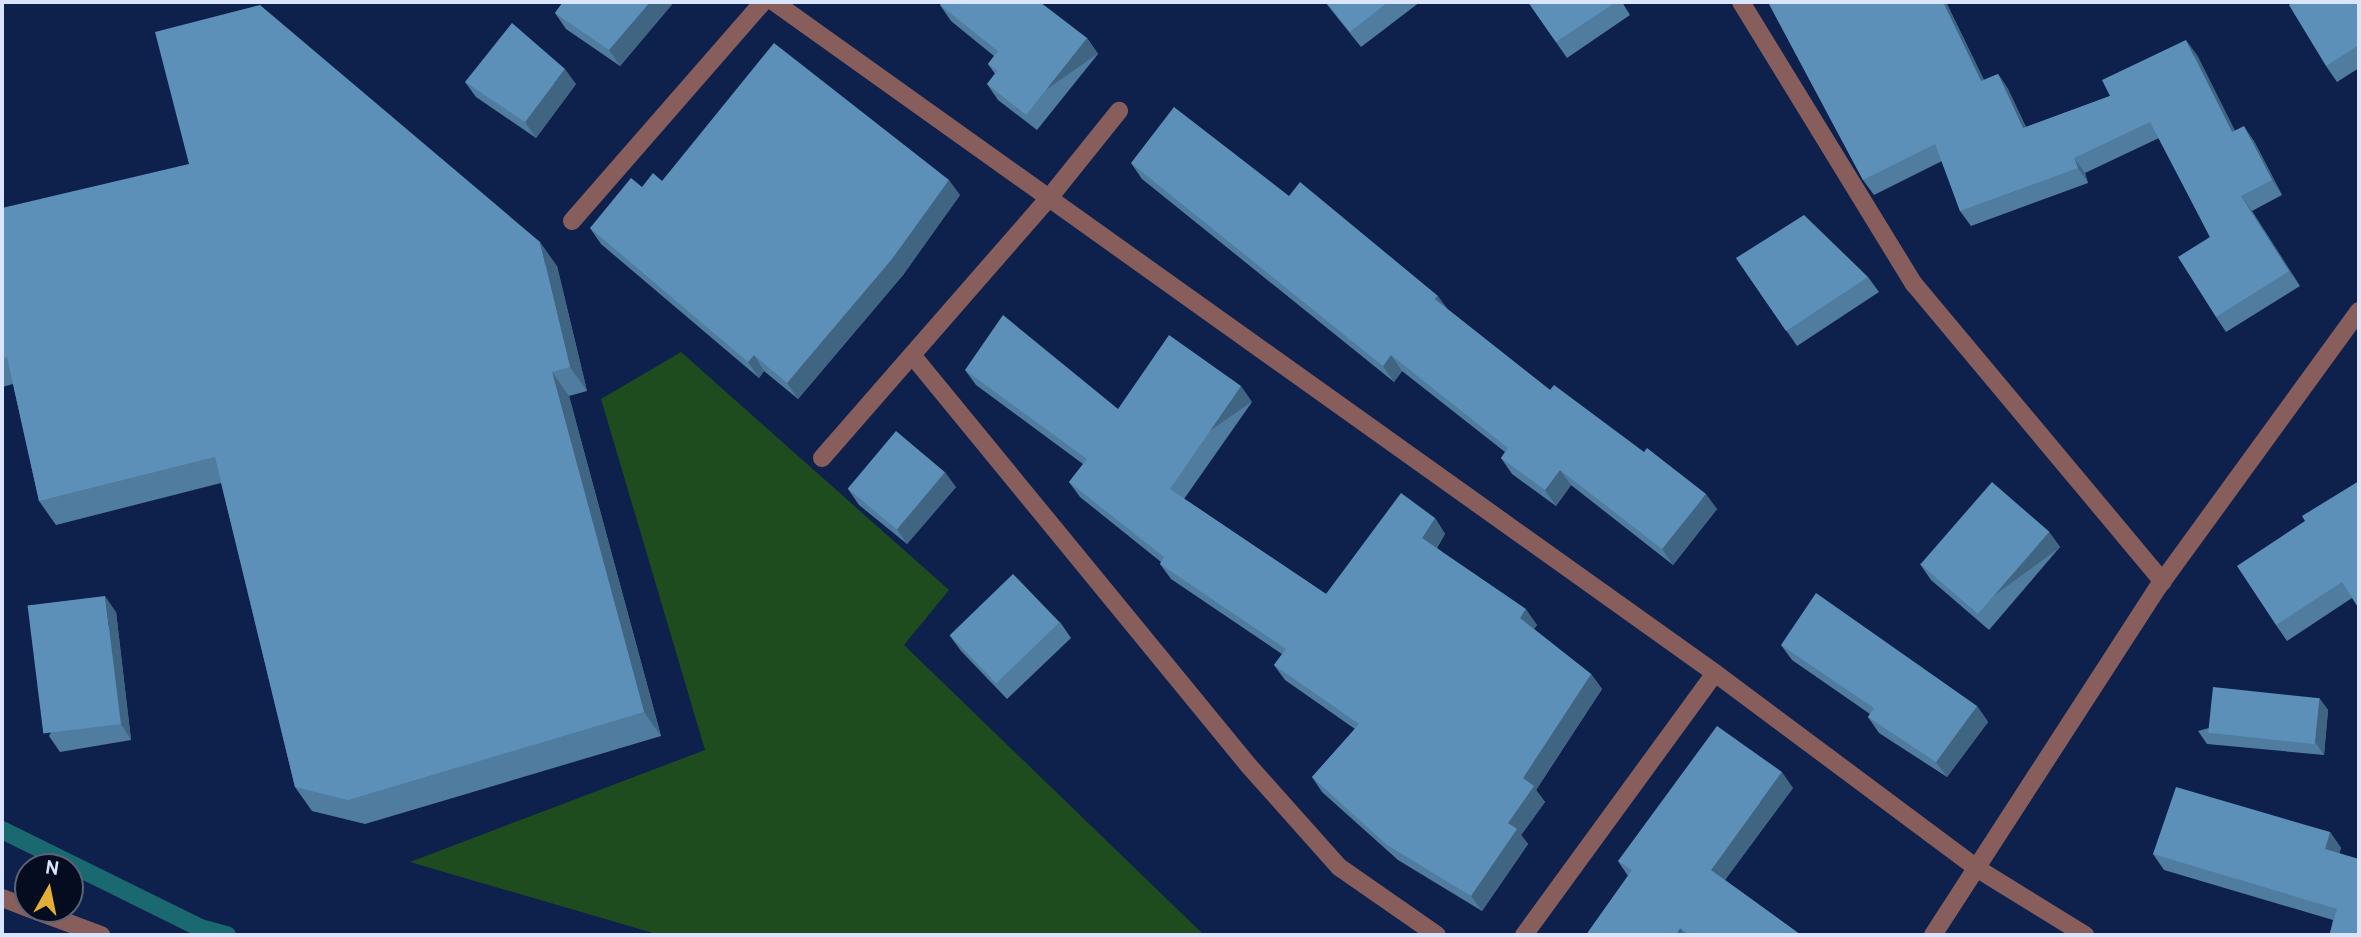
<!DOCTYPE html>
<html>
<head>
<meta charset="utf-8">
<style>
  body { margin:0 }
  #map { position:relative; width:2361px; height:937px; overflow:hidden; background:#0d214c; font-family:Overpass,sans-serif }
  div>[style] { position:absolute }
  .green>* { inset:0; background:#1e4c1e }
  .stream>* { height:18px; margin:-9px; padding:0 9px; transform-origin:9px; border-radius:9px; background:#1b6970 }
  .minor>* { height:18px; margin:-9px; padding:0 9px; transform-origin:9px; border-radius:9px; background:#875e5b }
  .wall>* { inset:0; background:#4f7c9f }
  .shaded-wall>* { inset:0; background:#406582; transform-origin:0 0 }
  .building>* { inset:0; background:#5c90b9; transform-origin:0 0 }
  span { translate:-50% -50%; white-space:nowrap; text-align:center; line-height:1.15; -webkit-text-stroke:7px #050c1f; paint-order:stroke }
  .frame { position:absolute; inset:0; border:4px solid #d9e5fc; pointer-events:none }
  .north { position:absolute; left:14px; top:853px; width:70px; height:70px; box-sizing:border-box; background:#050c1f; border:2px solid #5a6377; border-radius:50%; rotate:9deg; font-size:19px; font-weight:700; line-height:28px; text-align:center; color:#d9e5fc }
  .north::after { content:''; display:block; margin:auto; width:24px; height:32px; background:#e3ae35; clip-path:polygon(50% 0,100% 100%,50% 72%,0 100%) }
</style>
</head>
<body>
<div id="map">
  <div class="green">
    <div style="clip-path:polygon(681px 352px,949px 590px,904px 645px,1204px 935px,660px 935px,410px 862px,705px 750px,601px 399px)"></div>
  </div>
  <div class="stream">
    <div style="left:2px;top:830px;width:221px;rotate:26.3deg"></div>
    <div style="left:200px;top:928px;width:28px;rotate:15deg"></div>
  </div>
  <div class="minor">
    <div style="left:774px;top:2px;width:1156px;rotate:35.49deg"></div>
    <div style="left:1715px;top:673px;width:328px;rotate:36.7deg"></div>
    <div style="left:1978px;top:869px;width:126px;rotate:31.7deg"></div>
    <div style="left:1741px;top:2px;width:331px;rotate:58.5deg"></div>
    <div style="left:1914px;top:284px;width:388px;rotate:50.1deg"></div>
    <div style="left:572px;top:221px;width:291px;rotate:-48.9deg"></div>
    <div style="left:912px;top:355px;width:531px;rotate:50.65deg"></div>
    <div style="left:1249px;top:766px;width:135px;rotate:48.3deg"></div>
    <div style="left:1339px;top:867px;width:119px;rotate:34.8deg"></div>
    <div style="left:822px;top:458px;width:345px;rotate:-48.9deg"></div>
    <div style="left:1049px;top:198px;width:112px;rotate:-51.2deg"></div>
    <div style="left:2px;top:898px;width:28px;rotate:21deg"></div>
    <div style="left:31px;top:909px;width:75px;rotate:20.4deg"></div>
    <div style="left:1524px;top:935px;width:324px;rotate:-53.9deg"></div>
    <div style="left:1933px;top:935px;width:416px;rotate:-57.1deg"></div>
    <div style="left:2159px;top:586px;width:340px;rotate:-54deg"></div>
  </div>
  <div class="wall">
    <div style="clip-path:polygon(563px 2px,674px 2px,620px 66px,566px 29px,555px 13px)"></div>
    <div style="clip-path:polygon(1325px 2px,1420px 2px,1361px 47px)"></div>
    <div style="clip-path:polygon(1528px 2px,1622px 2px,1630px 15px,1567px 58px)"></div>
    <div style="clip-path:polygon(1768px 2px,1946px 2px,1984px 80px,1998px 74px,2008px 89px,2026px 127px,2110px 96px,2197px 55px,2235px 131px,2254px 141px,2282px 195px,2252px 211px,2300px 286px,2226px 332px,2216px 317px,2210px 237px,2159px 138px,2085px 173px,2088px 183px,1971px 226px,1960px 211px,1942px 161px,1874px 195px,1863px 180px)"></div>
    <div style="clip-path:polygon(2359px 2px,2359px 68px,2337px 82px,2326px 66px)"></div>
    <div style="clip-path:polygon(940px 5px,1087px 38px,1098px 54px,1037px 130px,998px 100px,987px 84px,995px 74px,988px 64px,994px 56px,951px 21px)"></div>
    <div style="clip-path:polygon(465px 82px,576px 84px,536px 138px,476px 97px)"></div>
    <div style="clip-path:polygon(1131px 163px,1289px 196px,1447px 309px,1550px 390px,1717px 509px,1673px 565px,1571px 485px,1556px 506px,1512px 474px,1501px 458px,1505px 452px,1402px 371px,1394px 382px,1142px 179px)"></div>
    <div style="clip-path:polygon(662px 181px,960px 195px,903px 275px,798px 399px,764px 371px,759px 378px,601px 244px,590px 228px,642px 187px)"></div>
    <div style="clip-path:polygon(2px 208px,557px 266px,587px 391px,569px 396px,661px 736px,365px 824px,312px 811px,295px 787px,221px 483px,56px 525px,39px 501px,13px 384px,2px 387px)"></div>
    <div style="clip-path:polygon(1736px 258px,1868px 277px,1879px 292px,1797px 346px)"></div>
    <div style="clip-path:polygon(965px 370px,1118px 409px,1252px 402px,1184px 499px,1326px 594px,1435px 518px,1445px 534px,1437px 548px,1537px 625px,1534px 629px,1591px 674px,1602px 689px,1536px 790px,1545px 802px,1521px 835px,1528px 844px,1482px 911px,1398px 860px,1322px 792px,1312px 777px,1355px 729px,1285px 680px,1274px 665px,1282px 654px,1171px 579px,1160px 564px,1161px 562px,1080px 497px,1069px 482px,1083px 464px,976px 385px)"></div>
    <div style="clip-path:polygon(2359px 481px,2359px 609px,2352px 598px,2287px 641px,2276px 625px,2305px 521px)"></div>
    <div style="clip-path:polygon(956px 487px,907px 544px,859px 505px,848px 489px)"></div>
    <div style="clip-path:polygon(2049px 532px,2060px 547px,1989px 630px,1931px 580px,1920px 564px)"></div>
    <div style="clip-path:polygon(116px 612px,131px 740px,60px 752px,49px 736px)"></div>
    <div style="clip-path:polygon(1060px 622px,1071px 638px,1007px 699px,961px 651px,950px 636px)"></div>
    <div style="clip-path:polygon(1781px 645px,1977px 706px,1988px 722px,1947px 777px,1879px 733px,1868px 717px,1870px 714px,1792px 660px)"></div>
    <div style="clip-path:polygon(2319px 698px,2328px 710px,2324px 755px,2207px 744px,2198px 731px)"></div>
    <div style="clip-path:polygon(1793px 788px,1725px 880px,1801px 935px,1586px 935px,1628px 876px,1618px 861px)"></div>
    <div style="clip-path:polygon(2330px 832px,2341px 848px,2339px 853px,2359px 935px,2331px 935px,2330px 933px,2333px 920px,2164px 870px,2153px 854px)"></div>
  </div>
  <div class="shaded-wall">
    <div style="clip-path:polygon(650px 2px,674px 2px,620px 66px,609px 50px)"></div>
    <div style="clip-path:polygon(1943px 2px,1946px 2px,1992px 97px,1981px 81px)"></div>
    <div style="left:1087px;top:38px;width:19px;height:98px;rotate:55deg"></div>
    <div style="clip-path:polygon(2186px 40px,2197px 55px,2243px 147px,2232px 132px)"></div>
    <div style="clip-path:polygon(565px 69px,576px 84px,536px 138px,525px 122px)"></div>
    <div style="clip-path:polygon(1998px 74px,2008px 89px,2033px 143px,2023px 128px)"></div>
    <div style="clip-path:polygon(2244px 126px,2254px 141px,2282px 195px,2272px 180px)"></div>
    <div style="clip-path:polygon(2074px 158px,2085px 173px,2088px 183px,2078px 168px)"></div>
    <div style="clip-path:polygon(949px 180px,960px 195px,903px 275px,798px 399px,787px 383px)"></div>
    <div style="clip-path:polygon(2241px 196px,2252px 211px,2300px 286px,2289px 271px)"></div>
    <div style="clip-path:polygon(540px 242px,557px 266px,587px 391px,570px 367px)"></div>
    <div style="clip-path:polygon(1438px 296px,1449px 311px,1435px 299px)"></div>
    <div style="clip-path:polygon(754px 355px,764px 371px,759px 378px,748px 362px)"></div>
    <div style="clip-path:polygon(1391px 355px,1402px 371px,1394px 382px,1383px 366px)"></div>
    <div style="clip-path:polygon(552px 372px,569px 396px,661px 736px,644px 712px)"></div>
    <div style="left:1241px;top:386px;width:19px;height:125px;rotate:55deg"></div>
    <div style="clip-path:polygon(1560px 470px,1571px 485px,1556px 506px,1545px 490px)"></div>
    <div style="clip-path:polygon(945px 472px,956px 487px,907px 544px,896px 528px)"></div>
    <div style="clip-path:polygon(1706px 494px,1717px 509px,1673px 565px,1662px 549px)"></div>
    <div style="clip-path:polygon(1435px 518px,1445px 534px,1433px 553px,1422px 538px)"></div>
    <div style="left:2049px;top:532px;width:19px;height:108px;rotate:54deg"></div>
    <div style="clip-path:polygon(105px 596px,116px 612px,131px 740px,121px 724px)"></div>
    <div style="clip-path:polygon(1526px 609px,1537px 625px,1530px 634px,1520px 618px)"></div>
    <div style="clip-path:polygon(1591px 674px,1602px 689px,1536px 790px,1545px 802px,1521px 835px,1528px 844px,1482px 911px,1471px 896px,1508px 823px,1523px 778px)"></div>
    <div style="clip-path:polygon(2319px 698px,2328px 710px,2324px 755px,2315px 742px)"></div>
    <div style="clip-path:polygon(1977px 706px,1988px 722px,1947px 777px,1936px 762px)"></div>
    <div style="clip-path:polygon(1782px 772px,1793px 788px,1721px 885px,1711px 870px)"></div>
    <div style="clip-path:polygon(2330px 832px,2341px 848px,2336px 865px,2325px 849px)"></div>
    <div style="clip-path:polygon(1680px 928px,1685px 935px,1676px 935px)"></div>
  </div>
  <div class="building">
    <div style="clip-path:polygon(563px 2px,650px 2px,609px 50px,555px 13px)"></div>
    <div style="clip-path:polygon(942px 2px,1034px 2px,1036px 3px,1037px 2px,1040px 2px,1087px 38px,1026px 115px,987px 84px,997px 71px,988px 64px,998px 51px,940px 5px)"></div>
    <div style="clip-path:polygon(1326px 2px,1388px 2px,1350px 32px)"></div>
    <div style="clip-path:polygon(1528px 2px,1616px 2px,1556px 42px)"></div>
    <div style="clip-path:polygon(1768px 2px,1943px 2px,1981px 81px,1998px 74px,2023px 128px,2110px 96px,2102px 80px,2186px 40px,2232px 132px,2244px 126px,2272px 180px,2241px 196px,2289px 271px,2216px 317px,2178px 257px,2210px 237px,2150px 122px,2074px 158px,2078px 168px,1960px 211px,1935px 144px,1863px 180px)"></div>
    <div style="clip-path:polygon(2292px 2px,2359px 2px,2359px 45px,2326px 66px,2289px 5px)"></div>
    <div style="clip-path:polygon(260px 5px,540px 242px,570px 367px,552px 372px,644px 712px,348px 800px,295px 787px,215px 457px,39px 501px,7px 357px,2px 359px,2px 208px,189px 164px,155px 32px)"></div>
    <div style="clip-path:polygon(512px 23px,565px 69px,525px 122px,465px 82px)"></div>
    <div style="clip-path:polygon(774px 43px,949px 180px,892px 259px,787px 383px,754px 355px,748px 362px,590px 228px,631px 178px,642px 187px,653px 173px,662px 181px)"></div>
    <div style="clip-path:polygon(1174px 107px,1289px 196px,1300px 182px,1438px 296px,1435px 299px,1550px 390px,1554px 385px,1644px 452px,1647px 448px,1706px 494px,1662px 549px,1560px 470px,1545px 490px,1501px 458px,1508px 448px,1391px 355px,1383px 366px,1131px 163px)"></div>
    <div style="clip-path:polygon(1804px 215px,1868px 277px,1786px 331px,1736px 258px)"></div>
    <div style="clip-path:polygon(1003px 315px,1118px 409px,1169px 335px,1241px 386px,1170px 489px,1326px 594px,1401px 493px,1435px 518px,1422px 538px,1526px 609px,1520px 618px,1591px 674px,1523px 778px,1534px 786px,1508px 823px,1517px 829px,1471px 896px,1387px 845px,1312px 777px,1359px 724px,1274px 665px,1286px 649px,1160px 564px,1164px 557px,1069px 482px,1087px 459px,965px 370px)"></div>
    <div style="left:896px;top:431px;width:64px;height:75px;rotate:40deg"></div>
    <div style="clip-path:polygon(2359px 481px,2359px 604px,2357px 605px,2342px 582px,2276px 625px,2237px 566px,2305px 521px,2302px 516px)"></div>
    <div style="left:1992px;top:482px;width:76px;height:109px;rotate:41deg"></div>
    <div style="left:1013px;top:574px;width:67px;height:88px;rotate:46deg"></div>
    <div style="clip-path:polygon(1816px 593px,1977px 706px,1936px 762px,1868px 717px,1874px 708px,1781px 645px)"></div>
    <div style="left:105px;top:596px;width:129px;height:78px;rotate:83deg"></div>
    <div style="left:2213px;top:687px;width:107px;height:46px;rotate:6deg"></div>
    <div style="clip-path:polygon(1717px 726px,1782px 772px,1711px 870px,1801px 935px,1690px 935px,1680px 928px,1676px 935px,1586px 935px,1632px 870px,1618px 861px)"></div>
    <div style="clip-path:polygon(2176px 787px,2330px 832px,2325px 849px,2359px 859px,2359px 935px,2337px 935px,2330px 933px,2337px 909px,2153px 854px)"></div>
  </div>
  <div class="frame"></div>
  <div class="north">N</div>
</div>
</body>
</html>
